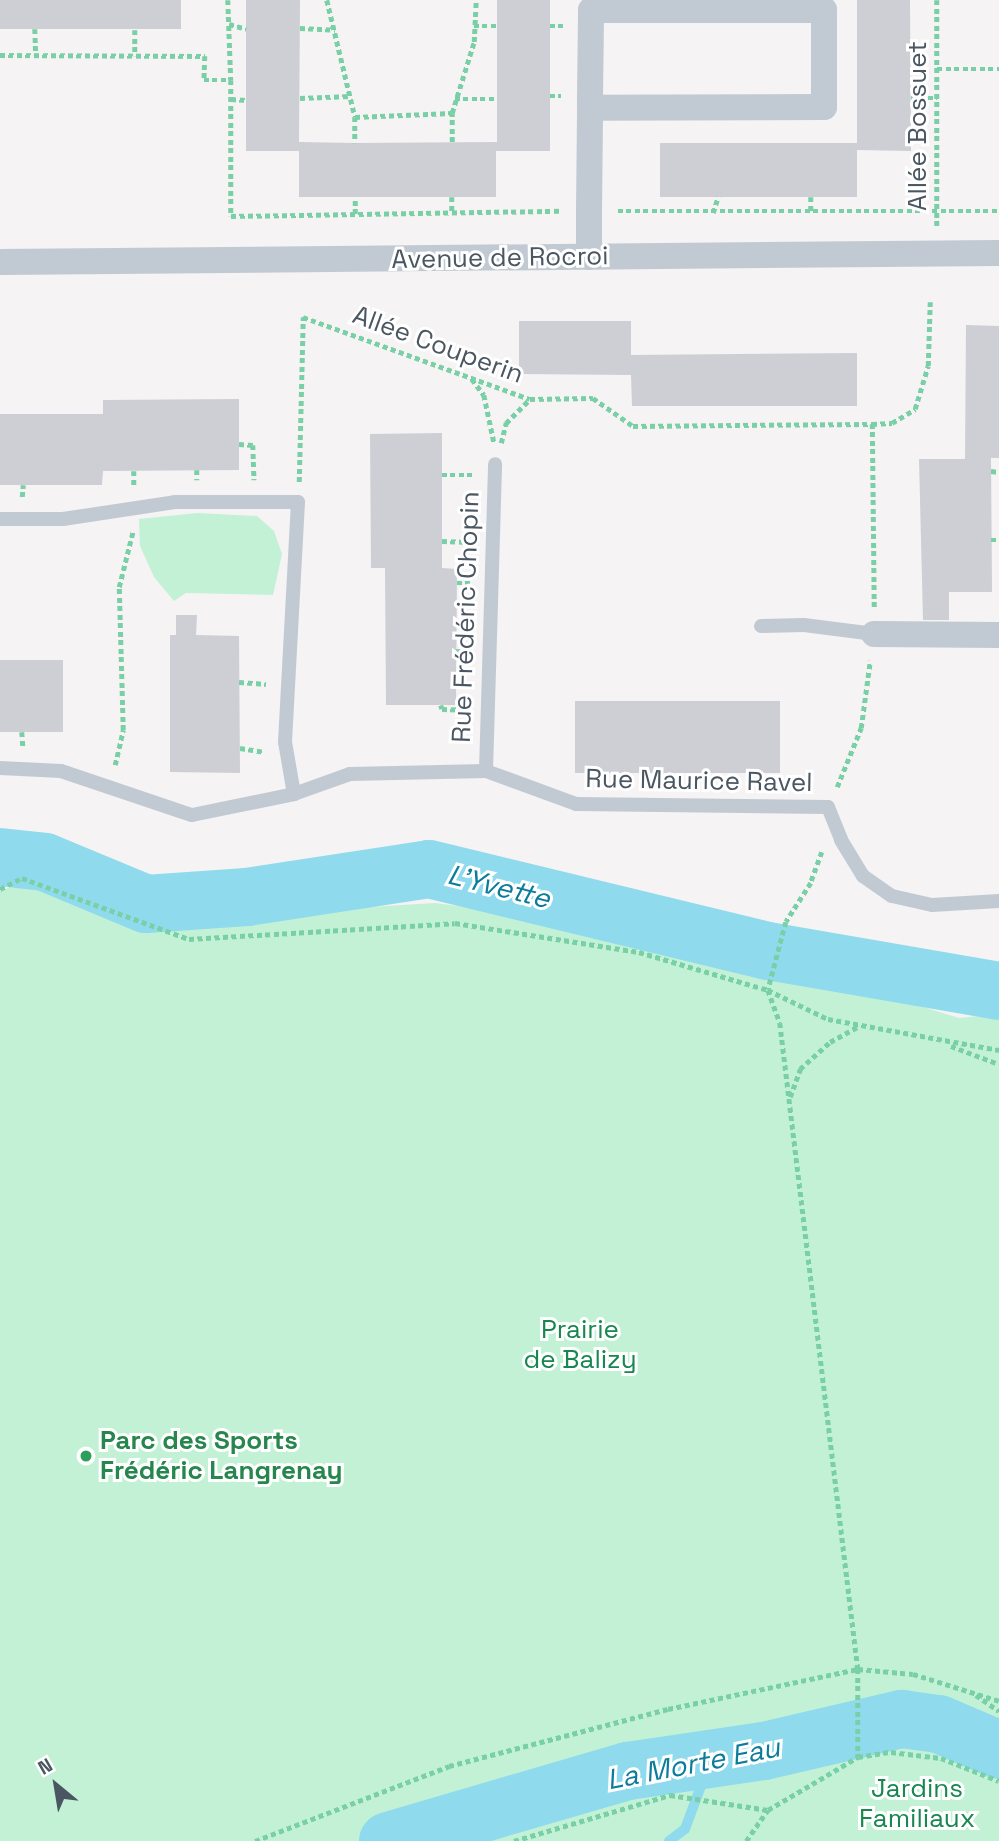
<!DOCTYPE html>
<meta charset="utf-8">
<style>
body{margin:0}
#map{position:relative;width:999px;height:1841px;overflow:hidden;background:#f5f3f3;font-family:"Space Grotesk",sans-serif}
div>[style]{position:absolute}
.green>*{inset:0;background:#c3f1d5}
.stream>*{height:10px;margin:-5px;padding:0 5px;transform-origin:5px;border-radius:5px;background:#90daee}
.river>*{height:58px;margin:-29px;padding:0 29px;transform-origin:29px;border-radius:29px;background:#90daee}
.building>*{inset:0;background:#cdcfd5;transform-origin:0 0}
.path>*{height:4.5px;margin-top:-2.25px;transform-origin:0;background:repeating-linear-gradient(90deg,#7ad0a6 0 5px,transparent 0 8.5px)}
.service>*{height:14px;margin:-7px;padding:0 7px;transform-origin:7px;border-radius:7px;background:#c1cad2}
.minor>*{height:26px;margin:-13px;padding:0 13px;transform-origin:13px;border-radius:13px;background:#c1cad2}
.dots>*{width:19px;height:19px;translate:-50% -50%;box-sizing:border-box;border:4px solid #fff;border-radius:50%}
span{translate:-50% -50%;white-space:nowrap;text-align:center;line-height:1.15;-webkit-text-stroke:6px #fff;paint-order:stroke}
.street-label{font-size:26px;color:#4a5661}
.park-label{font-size:26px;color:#17864f}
.leisure-label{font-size:26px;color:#27864d;font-weight:700}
.left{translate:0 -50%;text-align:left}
.water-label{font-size:28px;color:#0c7c9b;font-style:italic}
.north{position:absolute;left:21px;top:1750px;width:70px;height:70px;-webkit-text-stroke:5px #fff;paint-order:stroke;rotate:330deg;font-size:19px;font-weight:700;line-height:28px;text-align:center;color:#4a5661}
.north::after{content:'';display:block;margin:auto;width:24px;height:32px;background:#4a5661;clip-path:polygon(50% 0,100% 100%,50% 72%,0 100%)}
</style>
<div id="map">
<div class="green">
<div style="clip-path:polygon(197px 513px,257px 516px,274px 531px,282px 554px,273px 595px,186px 593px,174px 601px,154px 577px,140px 546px,139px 519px)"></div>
<div style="clip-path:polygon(52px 879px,137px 921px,435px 903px,642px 930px,809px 972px,959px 1018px,999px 1014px,999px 1841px,0 1841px,0 890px)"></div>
</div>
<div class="stream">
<div style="left:669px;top:1841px;width:20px;rotate:-37deg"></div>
<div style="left:685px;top:1829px;width:75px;rotate:-69.6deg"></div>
</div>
<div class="river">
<div style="left:0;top:857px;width:45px;rotate:6.3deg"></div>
<div style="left:45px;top:862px;width:109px;rotate:22.6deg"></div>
<div style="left:146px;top:904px;width:101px;rotate:-4deg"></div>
<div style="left:247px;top:897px;width:184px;rotate:-8.7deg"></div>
<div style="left:429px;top:869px;width:349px;rotate:13.6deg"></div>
<div style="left:768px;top:951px;width:234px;rotate:9.8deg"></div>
<div style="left:388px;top:1841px;width:250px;rotate:-16.3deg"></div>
<div style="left:628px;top:1771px;width:137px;rotate:-8.4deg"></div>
<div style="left:764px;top:1751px;width:142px;rotate:-13.1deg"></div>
<div style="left:902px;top:1719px;width:37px;rotate:8deg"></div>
<div style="left:939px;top:1724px;width:65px;rotate:23.4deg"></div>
</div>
<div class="building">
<div style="left:0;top:0;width:181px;height:29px"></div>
<div style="clip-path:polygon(246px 0,300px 0,299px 142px,355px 143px,497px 142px,497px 0,550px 0,550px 151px,496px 151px,496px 197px,299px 197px,299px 151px,246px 151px)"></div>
<div style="clip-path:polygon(857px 0,910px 0,911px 151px,857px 150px,857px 197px,660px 197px,660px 143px,857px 143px)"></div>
<div style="clip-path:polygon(519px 321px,631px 321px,631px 355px,857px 353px,857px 406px,632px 406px,631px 375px,519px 374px)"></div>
<div style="clip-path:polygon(966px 325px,999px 326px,999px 458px,991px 458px,992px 592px,949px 592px,949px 620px,923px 620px,919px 459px,965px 459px)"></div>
<div style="clip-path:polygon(239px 399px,239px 470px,103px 471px,102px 485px,0 485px,0 414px,103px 414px,103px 400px)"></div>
<div style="clip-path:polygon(442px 433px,442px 568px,457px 569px,456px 705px,386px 705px,385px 568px,371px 568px,370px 434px)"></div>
<div style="clip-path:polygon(176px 615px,197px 615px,196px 635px,239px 636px,240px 773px,170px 772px,170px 635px,176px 635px)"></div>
<div style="left:63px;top:660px;width:72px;height:63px;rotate:90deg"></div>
<div style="left:780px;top:701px;width:72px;height:205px;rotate:90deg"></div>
</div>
<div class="path">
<div style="left:228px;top:0;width:80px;rotate:87.9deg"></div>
<div style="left:327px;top:0;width:120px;rotate:76.5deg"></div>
<div style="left:355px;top:117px;width:97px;rotate:-2.4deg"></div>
<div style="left:452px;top:113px;width:74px;rotate:-72.8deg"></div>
<div style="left:474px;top:42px;width:42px;rotate:-87.3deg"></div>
<div style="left:937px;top:0;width:227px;rotate:90deg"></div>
<div style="left:229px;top:24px;width:18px;rotate:16deg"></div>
<div style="left:474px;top:26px;width:23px"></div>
<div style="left:550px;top:26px;width:13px"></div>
<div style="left:300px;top:28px;width:35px;rotate:3deg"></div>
<div style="left:35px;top:29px;width:26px;rotate:88deg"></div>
<div style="left:135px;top:30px;width:26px;rotate:90deg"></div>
<div style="left:0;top:55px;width:205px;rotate:0.3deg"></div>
<div style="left:205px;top:56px;width:24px;rotate:92deg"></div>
<div style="left:204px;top:80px;width:27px"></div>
<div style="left:231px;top:80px;width:136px;rotate:90deg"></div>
<div style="left:231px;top:216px;width:329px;rotate:-0.9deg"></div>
<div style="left:937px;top:69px;width:62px"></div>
<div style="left:550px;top:96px;width:11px"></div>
<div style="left:300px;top:98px;width:51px;rotate:-2.2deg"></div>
<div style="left:911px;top:98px;width:26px"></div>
<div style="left:231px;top:99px;width:15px;rotate:4deg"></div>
<div style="left:455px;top:99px;width:42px"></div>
<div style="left:355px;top:117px;width:26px;rotate:90deg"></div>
<div style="left:452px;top:142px;width:29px;rotate:-90deg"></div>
<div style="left:452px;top:197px;width:16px;rotate:90deg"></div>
<div style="left:811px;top:197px;width:16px;rotate:90deg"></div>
<div style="left:618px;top:211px;width:381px"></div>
<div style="left:713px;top:213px;width:17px;rotate:-73deg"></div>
<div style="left:355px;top:214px;width:17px;rotate:-90deg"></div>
<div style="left:472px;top:379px;width:20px;rotate:53deg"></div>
<div style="left:484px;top:395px;width:48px;rotate:78deg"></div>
<div style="left:501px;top:443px;width:21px;rotate:-76deg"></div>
<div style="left:506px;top:423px;width:34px;rotate:-45deg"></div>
<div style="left:239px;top:444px;width:14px;rotate:4deg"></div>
<div style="left:253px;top:445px;width:35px;rotate:88deg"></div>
<div style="left:197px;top:470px;width:10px;rotate:90deg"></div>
<div style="left:134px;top:471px;width:15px;rotate:90deg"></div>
<div style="left:991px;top:471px;width:8px;rotate:7deg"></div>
<div style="left:442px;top:475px;width:31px"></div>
<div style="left:299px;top:482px;width:165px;rotate:-88.6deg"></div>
<div style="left:303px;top:317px;width:241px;rotate:19.9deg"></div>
<div style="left:530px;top:399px;width:63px;rotate:-0.9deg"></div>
<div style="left:593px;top:398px;width:49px;rotate:35deg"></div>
<div style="left:633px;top:426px;width:239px;rotate:-0.5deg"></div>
<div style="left:22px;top:497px;width:12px;rotate:-85deg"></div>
<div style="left:991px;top:540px;width:8px"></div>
<div style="left:442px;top:541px;width:29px;rotate:2deg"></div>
<div style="left:457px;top:583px;width:13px"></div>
<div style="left:874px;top:607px;width:183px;rotate:-90.6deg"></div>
<div style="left:872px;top:424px;width:20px;rotate:-3deg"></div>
<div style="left:892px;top:423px;width:27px;rotate:-31deg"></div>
<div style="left:915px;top:409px;width:45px;rotate:-73.2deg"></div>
<div style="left:928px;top:366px;width:64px;rotate:-88.2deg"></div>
<div style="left:456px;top:651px;width:12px;rotate:5deg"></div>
<div style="left:239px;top:682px;width:27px;rotate:4deg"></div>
<div style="left:441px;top:705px;width:4px;rotate:76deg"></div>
<div style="left:442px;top:709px;width:24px;rotate:2deg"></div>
<div style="left:22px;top:732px;width:15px;rotate:86deg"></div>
<div style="left:240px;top:748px;width:25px;rotate:9deg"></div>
<div style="left:115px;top:765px;width:36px;rotate:-77deg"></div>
<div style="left:123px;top:730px;width:143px;rotate:-91.6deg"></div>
<div style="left:119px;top:587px;width:58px;rotate:-76deg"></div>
<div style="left:837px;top:787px;width:64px;rotate:-67.9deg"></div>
<div style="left:861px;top:728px;width:68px;rotate:-82.3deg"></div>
<div style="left:822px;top:852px;width:33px;rotate:110deg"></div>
<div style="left:811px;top:883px;width:46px;rotate:122.7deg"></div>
<div style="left:786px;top:922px;width:70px;rotate:104.8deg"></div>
<div style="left:768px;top:990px;width:35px;rotate:70deg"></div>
<div style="left:780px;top:1023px;width:651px;rotate:83.12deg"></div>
<div style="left:858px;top:1669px;width:88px;rotate:90deg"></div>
<div style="left:0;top:889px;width:25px;rotate:-27deg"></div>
<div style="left:22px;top:878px;width:178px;rotate:20.1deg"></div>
<div style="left:189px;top:939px;width:266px;rotate:-3.4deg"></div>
<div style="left:455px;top:923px;width:186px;rotate:9deg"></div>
<div style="left:639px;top:952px;width:134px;rotate:16.4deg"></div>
<div style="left:768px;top:990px;width:67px;rotate:25.8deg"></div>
<div style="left:828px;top:1019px;width:174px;rotate:10.3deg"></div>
<div style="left:951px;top:1046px;width:51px;rotate:20.6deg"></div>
<div style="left:790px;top:1097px;width:30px;rotate:-70deg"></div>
<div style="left:800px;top:1069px;width:40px;rotate:-42deg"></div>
<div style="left:830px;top:1042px;width:33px;rotate:-29deg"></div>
<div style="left:976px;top:1695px;width:28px;rotate:35deg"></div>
<div style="left:255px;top:1841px;width:208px;rotate:-21.1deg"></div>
<div style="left:449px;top:1766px;width:226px;rotate:-14.6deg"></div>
<div style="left:668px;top:1709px;width:194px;rotate:-11.9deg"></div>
<div style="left:858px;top:1669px;width:55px;rotate:5.2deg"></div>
<div style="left:913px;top:1674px;width:90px;rotate:17.4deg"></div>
<div style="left:514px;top:1841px;width:163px;rotate:-16.4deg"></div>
<div style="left:670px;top:1795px;width:99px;rotate:8.7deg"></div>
<div style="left:746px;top:1841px;width:38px;rotate:-55deg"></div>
<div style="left:768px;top:1810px;width:104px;rotate:-30.5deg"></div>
<div style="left:858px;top:1757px;width:33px;rotate:-9deg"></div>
<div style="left:891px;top:1752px;width:50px;rotate:6.8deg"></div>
<div style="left:941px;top:1758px;width:62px;rotate:21.6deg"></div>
</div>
<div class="service">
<div style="left:0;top:519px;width:63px"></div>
<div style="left:63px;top:519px;width:113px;rotate:-8.6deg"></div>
<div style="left:175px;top:502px;width:123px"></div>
<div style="left:298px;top:502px;width:240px;rotate:93.1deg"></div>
<div style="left:285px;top:742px;width:53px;rotate:80.2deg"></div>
<div style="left:761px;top:626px;width:43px;rotate:-1.3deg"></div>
<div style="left:804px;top:625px;width:71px;rotate:7.3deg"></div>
<div style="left:0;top:768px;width:61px;rotate:2.8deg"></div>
<div style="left:61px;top:771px;width:138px;rotate:18.6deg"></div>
<div style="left:192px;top:815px;width:104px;rotate:-11.6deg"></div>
<div style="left:294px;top:794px;width:59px;rotate:-19.7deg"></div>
<div style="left:350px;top:774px;width:136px;rotate:-1.3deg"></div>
<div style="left:486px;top:771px;width:96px;rotate:20.1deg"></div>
<div style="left:576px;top:804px;width:252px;rotate:0.7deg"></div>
<div style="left:828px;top:807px;width:35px;rotate:68deg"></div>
<div style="left:841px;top:840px;width:42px;rotate:58.6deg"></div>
<div style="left:863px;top:876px;width:35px;rotate:35deg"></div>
<div style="left:892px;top:896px;width:41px;rotate:12.7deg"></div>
<div style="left:932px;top:905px;width:67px;rotate:-3.4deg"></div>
<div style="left:486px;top:771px;width:307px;rotate:-88.3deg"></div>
</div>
<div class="minor">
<div style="left:589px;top:257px;width:46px;rotate:-90deg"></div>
<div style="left:589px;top:211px;width:103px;rotate:-89.4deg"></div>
<div style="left:590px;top:108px;width:10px;rotate:-90deg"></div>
<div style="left:590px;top:98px;width:88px;rotate:-89.3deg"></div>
<div style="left:591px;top:10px;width:233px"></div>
<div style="left:824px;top:10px;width:97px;rotate:90deg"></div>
<div style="left:824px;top:107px;width:234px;rotate:179.8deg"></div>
<div style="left:0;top:262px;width:999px;rotate:-0.52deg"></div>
<div style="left:874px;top:634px;width:125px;rotate:0.5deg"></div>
</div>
<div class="dots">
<div style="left:86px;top:1456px;background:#2e9e5b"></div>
</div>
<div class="street-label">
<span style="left:918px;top:126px;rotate:-90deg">Allée Bossuet</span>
<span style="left:500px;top:258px;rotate:-1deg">Avenue de Rocroi</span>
<span style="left:438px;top:345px;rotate:20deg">Allée Couperin</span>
<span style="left:466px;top:617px;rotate:-88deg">Rue Frédéric Chopin</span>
<span style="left:699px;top:781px;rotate:1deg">Rue Maurice Ravel</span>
</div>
<div class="park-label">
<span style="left:580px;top:1345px">Prairie<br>de Balizy</span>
<span style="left:917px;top:1804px">Jardins<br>Familiaux</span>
</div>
<div class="leisure-label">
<span class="left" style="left:100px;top:1456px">Parc des Sports<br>Frédéric Langrenay</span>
</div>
<div class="water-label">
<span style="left:499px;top:886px;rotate:14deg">L'Yvette</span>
<span style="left:693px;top:1763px;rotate:-11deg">La Morte Eau</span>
</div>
<div class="north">N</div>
</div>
